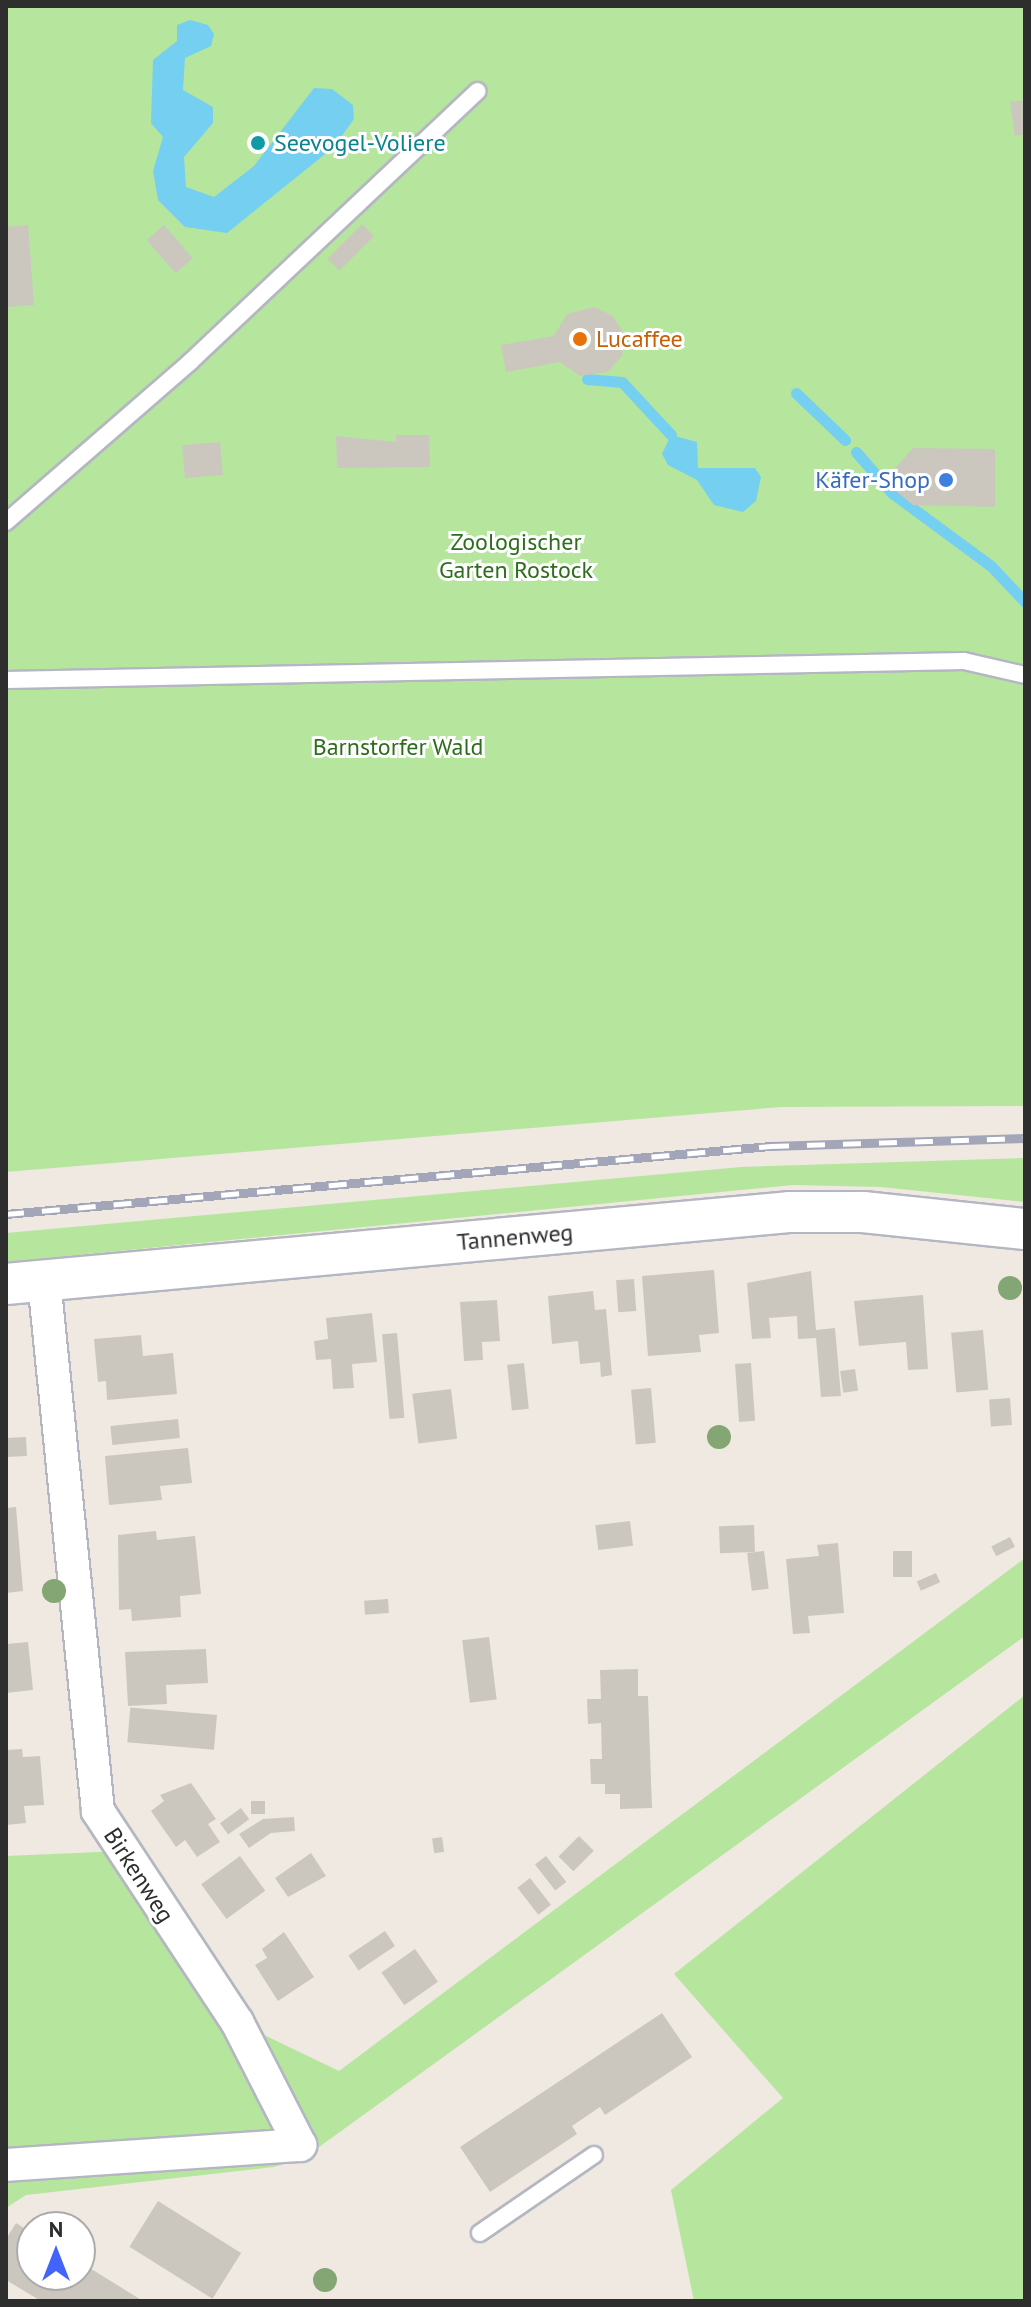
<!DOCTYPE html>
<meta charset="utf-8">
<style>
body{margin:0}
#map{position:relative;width:1031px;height:2307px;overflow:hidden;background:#efe9e1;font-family:"PT Sans",sans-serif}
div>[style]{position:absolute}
.green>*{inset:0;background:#b6e59e}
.water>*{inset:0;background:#75cff0}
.stream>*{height:11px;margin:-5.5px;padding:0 5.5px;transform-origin:5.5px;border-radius:5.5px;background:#75cff0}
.building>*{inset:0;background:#cbc7bf;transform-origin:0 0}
.roads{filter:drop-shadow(2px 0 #b4b7c1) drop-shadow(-2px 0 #b4b7c1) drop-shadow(0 2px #b4b7c1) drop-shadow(0 -2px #b4b7c1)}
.service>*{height:16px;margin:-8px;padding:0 8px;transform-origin:8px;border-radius:8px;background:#fff}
.minor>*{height:32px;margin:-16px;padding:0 16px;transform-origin:16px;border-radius:16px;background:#fff}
.tertiary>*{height:40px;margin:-20px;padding:0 20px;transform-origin:20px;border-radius:20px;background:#fff}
.rail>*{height:9px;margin-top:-4.5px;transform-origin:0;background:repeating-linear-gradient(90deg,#fff 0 18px,#a3a6b8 0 36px);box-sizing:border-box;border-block:2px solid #a3a6b8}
.trees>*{width:24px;height:24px;margin:-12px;border-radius:50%;background:#84a574}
.dots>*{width:22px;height:22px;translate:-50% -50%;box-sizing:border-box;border:4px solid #fff;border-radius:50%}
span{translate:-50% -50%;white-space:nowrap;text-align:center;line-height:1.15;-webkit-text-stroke:6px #fff;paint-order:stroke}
.culture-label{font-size:24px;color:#0d838f}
.left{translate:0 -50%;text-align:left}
.food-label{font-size:24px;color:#c56008}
.shop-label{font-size:24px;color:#366cbe}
.right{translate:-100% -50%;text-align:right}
.park-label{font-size:24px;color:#2c6e1b}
.street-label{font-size:24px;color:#2e2e2e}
.frame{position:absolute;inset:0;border:8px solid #2e2e2e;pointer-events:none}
.north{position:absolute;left:16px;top:2211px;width:80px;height:80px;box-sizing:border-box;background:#fff;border:2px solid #ababab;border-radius:50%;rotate:0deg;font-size:22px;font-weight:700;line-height:32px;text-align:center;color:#2e2e2e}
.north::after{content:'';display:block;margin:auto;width:28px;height:36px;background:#4264fb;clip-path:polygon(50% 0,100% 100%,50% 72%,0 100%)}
</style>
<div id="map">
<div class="green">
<div style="clip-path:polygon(6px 6px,1025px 6px,1025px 1106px,781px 1107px,6px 1172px)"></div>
<div style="clip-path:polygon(1025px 1158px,1025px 1202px,881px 1187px,793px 1185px,6px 1262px,6px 1233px,741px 1167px)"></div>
<div style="clip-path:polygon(1025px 1558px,1025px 1636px,308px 2155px,274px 2167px,26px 2195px,6px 2208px,6px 1856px,122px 1851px,237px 2022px,339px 2071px)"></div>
<div style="clip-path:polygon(1025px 1695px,1025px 2301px,694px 2301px,671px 2190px,783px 2098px,674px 1974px)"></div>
</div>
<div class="water">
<div style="clip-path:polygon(190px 20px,208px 25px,214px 34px,211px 46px,185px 58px,183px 90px,213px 107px,213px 123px,184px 157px,186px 187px,214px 197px,254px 166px,314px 88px,332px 89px,353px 105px,354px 119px,334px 147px,227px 233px,185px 227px,158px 200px,153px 171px,163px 137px,151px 123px,153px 60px,177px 41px,177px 25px)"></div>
<div style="clip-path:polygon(671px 435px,697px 442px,698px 468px,755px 468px,761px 477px,756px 501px,743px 512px,714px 505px,697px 480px,668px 465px,662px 454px)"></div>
</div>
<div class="stream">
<div style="left:587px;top:379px;width:35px;rotate:5deg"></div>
<div style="left:622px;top:382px;width:72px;rotate:47.2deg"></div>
<div style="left:796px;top:393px;width:68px;rotate:43.8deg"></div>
<div style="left:856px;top:452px;width:55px;rotate:48.7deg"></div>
<div style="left:892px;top:493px;width:123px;rotate:36.4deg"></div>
<div style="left:991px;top:566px;width:50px;rotate:46.6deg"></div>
</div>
<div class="building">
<div style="clip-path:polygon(1025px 100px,1025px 134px,1015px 136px,1010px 102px)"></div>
<div style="left:362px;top:224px;width:17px;height:49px;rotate:45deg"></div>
<div style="clip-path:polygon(28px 225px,34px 305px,6px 307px,6px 227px)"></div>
<div style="left:164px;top:225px;width:44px;height:23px;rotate:49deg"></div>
<div style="clip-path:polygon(594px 307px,613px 316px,624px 334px,622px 356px,608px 372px,580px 376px,560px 362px,506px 372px,501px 345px,554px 336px,567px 314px)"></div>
<div style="clip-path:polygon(396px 435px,429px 435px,430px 467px,337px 468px,336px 436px,396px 442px)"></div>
<div style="left:220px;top:442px;width:33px;height:38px;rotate:85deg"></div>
<div style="clip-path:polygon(913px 448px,995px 449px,995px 507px,913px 505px,897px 492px,896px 467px)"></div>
<div style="clip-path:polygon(714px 1270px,719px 1333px,699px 1335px,701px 1352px,648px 1356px,642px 1276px)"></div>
<div style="clip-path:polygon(811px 1271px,816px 1330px,835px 1328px,841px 1396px,821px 1397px,816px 1338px,798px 1339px,797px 1316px,769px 1318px,771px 1338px,752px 1339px,747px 1283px)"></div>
<div style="left:634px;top:1279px;width:32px;height:18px;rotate:86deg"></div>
<div style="clip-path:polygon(593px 1291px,595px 1310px,606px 1309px,612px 1375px,601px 1377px,600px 1362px,580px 1364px,578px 1341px,552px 1344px,548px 1296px)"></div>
<div style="clip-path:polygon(923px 1295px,928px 1369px,908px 1370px,906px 1342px,859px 1346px,854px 1301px)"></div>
<div style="clip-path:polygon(497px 1300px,500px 1341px,482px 1342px,483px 1360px,464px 1361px,460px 1302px)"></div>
<div style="clip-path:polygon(372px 1313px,377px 1362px,352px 1364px,354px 1388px,333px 1389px,331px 1359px,316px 1360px,314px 1341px,328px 1339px,326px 1318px)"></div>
<div style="left:983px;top:1330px;width:60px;height:32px;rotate:85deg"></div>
<div style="left:397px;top:1333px;width:85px;height:15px;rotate:85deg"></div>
<div style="clip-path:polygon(141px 1335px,143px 1356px,173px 1353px,177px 1394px,107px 1400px,106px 1381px,98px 1382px,94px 1339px)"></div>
<div style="left:524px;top:1363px;width:46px;height:17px;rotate:84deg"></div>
<div style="left:751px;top:1363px;width:58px;height:16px;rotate:86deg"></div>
<div style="left:855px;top:1369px;width:22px;height:15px;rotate:82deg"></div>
<div style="left:651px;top:1388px;width:55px;height:20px;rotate:85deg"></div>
<div style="left:451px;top:1389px;width:50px;height:39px;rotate:83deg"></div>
<div style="left:1010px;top:1398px;width:27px;height:21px;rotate:86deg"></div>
<div style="left:178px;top:1419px;width:19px;height:68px;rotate:84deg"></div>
<div style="left:26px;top:1437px;width:19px;height:20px;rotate:87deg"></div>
<div style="clip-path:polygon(188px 1448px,192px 1483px,160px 1486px,162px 1500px,109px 1505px,105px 1456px)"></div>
<div style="clip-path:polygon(16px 1507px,23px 1591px,6px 1593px,6px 1508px)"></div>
<div style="left:630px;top:1521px;width:25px;height:35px;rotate:83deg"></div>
<div style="left:754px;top:1525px;width:27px;height:35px;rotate:88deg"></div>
<div style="clip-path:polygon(156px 1531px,157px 1540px,195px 1536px,201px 1594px,180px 1596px,181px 1617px,132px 1621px,131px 1609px,119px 1610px,118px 1535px)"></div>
<div style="left:1010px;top:1537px;width:11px;height:21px;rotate:63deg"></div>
<div style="clip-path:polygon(838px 1543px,844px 1613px,808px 1616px,810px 1633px,793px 1634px,786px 1559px,819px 1556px,817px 1545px)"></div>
<div style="left:764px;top:1551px;width:38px;height:17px;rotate:83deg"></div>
<div style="left:893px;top:1551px;width:19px;height:26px"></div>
<div style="left:936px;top:1573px;width:10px;height:21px;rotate:66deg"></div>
<div style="left:388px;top:1599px;width:14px;height:24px;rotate:86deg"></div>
<div style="left:489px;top:1637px;width:63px;height:27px;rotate:83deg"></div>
<div style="clip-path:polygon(28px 1642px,33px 1690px,6px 1693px,6px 1644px)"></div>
<div style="clip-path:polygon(206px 1649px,208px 1683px,166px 1685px,167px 1704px,128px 1706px,125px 1652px)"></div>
<div style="clip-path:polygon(638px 1669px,638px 1696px,648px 1696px,652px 1808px,620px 1809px,620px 1794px,605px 1794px,605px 1784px,591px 1784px,590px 1759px,602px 1759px,601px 1723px,588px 1724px,587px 1699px,601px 1699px,600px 1670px)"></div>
<div style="left:217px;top:1715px;width:35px;height:87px;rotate:95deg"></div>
<div style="clip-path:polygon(22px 1749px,23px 1757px,40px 1756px,44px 1805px,24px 1806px,26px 1823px,6px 1825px,6px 1750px)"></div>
<div style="clip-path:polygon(191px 1783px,216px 1819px,208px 1824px,220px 1842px,197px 1857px,185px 1840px,176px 1847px,151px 1811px,164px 1801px,160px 1795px)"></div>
<div style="left:251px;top:1801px;width:14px;height:13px"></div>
<div style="left:241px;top:1808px;width:14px;height:26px;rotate:54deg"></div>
<div style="clip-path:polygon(294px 1817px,295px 1831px,271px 1833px,249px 1848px,239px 1834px,263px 1819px)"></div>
<div style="left:579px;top:1836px;width:21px;height:29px;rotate:45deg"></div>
<div style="left:442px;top:1837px;width:15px;height:10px;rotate:82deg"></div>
<div style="clip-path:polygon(311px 1853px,326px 1876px,288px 1897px,275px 1878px)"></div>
<div style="left:240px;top:1856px;width:43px;height:48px;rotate:54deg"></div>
<div style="left:546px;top:1856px;width:33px;height:14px;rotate:52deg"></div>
<div style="left:530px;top:1878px;width:34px;height:16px;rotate:52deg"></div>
<div style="left:385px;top:1931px;width:18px;height:44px;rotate:56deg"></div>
<div style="clip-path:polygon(284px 1932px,314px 1977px,278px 2001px,255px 1965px,267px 1958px,262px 1949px)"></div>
<div style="left:415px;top:1949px;width:40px;height:41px;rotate:55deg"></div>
<div style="clip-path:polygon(662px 2013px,692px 2057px,605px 2115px,600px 2107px,572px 2126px,577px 2134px,490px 2192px,460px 2147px)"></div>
<div style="left:158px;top:2201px;width:98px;height:54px;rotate:32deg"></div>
<div style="clip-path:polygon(16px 2223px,32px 2233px,32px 2275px,80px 2275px,80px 2262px,143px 2301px,41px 2301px,6px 2280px,6px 2239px)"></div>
</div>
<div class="roads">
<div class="service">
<div style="left:6px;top:522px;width:244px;rotate:-41deg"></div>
<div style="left:190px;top:362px;width:395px;rotate:-43.3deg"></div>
<div style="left:6px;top:680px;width:958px;rotate:-1.14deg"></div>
<div style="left:964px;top:661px;width:63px;rotate:12.9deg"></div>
<div style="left:480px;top:2233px;width:138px;rotate:-34.4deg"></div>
</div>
<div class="minor">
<div style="left:6px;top:2165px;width:295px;rotate:-3.9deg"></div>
<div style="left:300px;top:2145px;width:138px;rotate:-117.1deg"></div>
<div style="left:237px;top:2022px;width:253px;rotate:-123.4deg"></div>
<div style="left:98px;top:1811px;width:534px;rotate:-95.81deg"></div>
</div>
<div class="tertiary">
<div style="left:6px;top:1284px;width:786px;rotate:-5.25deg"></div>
<div style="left:789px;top:1212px;width:74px"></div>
<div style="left:863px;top:1212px;width:163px;rotate:6deg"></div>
</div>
</div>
<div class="rail">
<div style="left:6px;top:1214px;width:768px;rotate:-5.08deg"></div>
<div style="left:771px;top:1146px;width:254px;rotate:-1.8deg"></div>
</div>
<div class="trees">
<div style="left:1010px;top:1288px"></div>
<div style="left:719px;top:1437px"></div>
<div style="left:54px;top:1591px"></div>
<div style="left:325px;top:2280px"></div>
</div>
<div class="dots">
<div style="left:258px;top:143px;background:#0f9aa8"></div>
<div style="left:580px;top:339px;background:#e8710a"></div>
<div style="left:946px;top:480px;background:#3f7fe0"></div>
</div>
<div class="culture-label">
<span class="left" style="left:274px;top:143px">Seevogel-Voliere</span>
</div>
<div class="food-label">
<span class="left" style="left:596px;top:339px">Lucaffee</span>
</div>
<div class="shop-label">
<span class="right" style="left:930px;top:480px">Käfer-Shop</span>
</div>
<div class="park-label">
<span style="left:516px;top:556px">Zoologischer<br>Garten Rostock</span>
<span style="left:398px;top:747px">Barnstorfer Wald</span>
</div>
<div class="street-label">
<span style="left:515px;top:1237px;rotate:-5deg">Tannenweg</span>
<span style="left:139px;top:1875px;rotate:57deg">Birkenweg</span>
</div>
<div class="frame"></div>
<div class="north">N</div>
</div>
